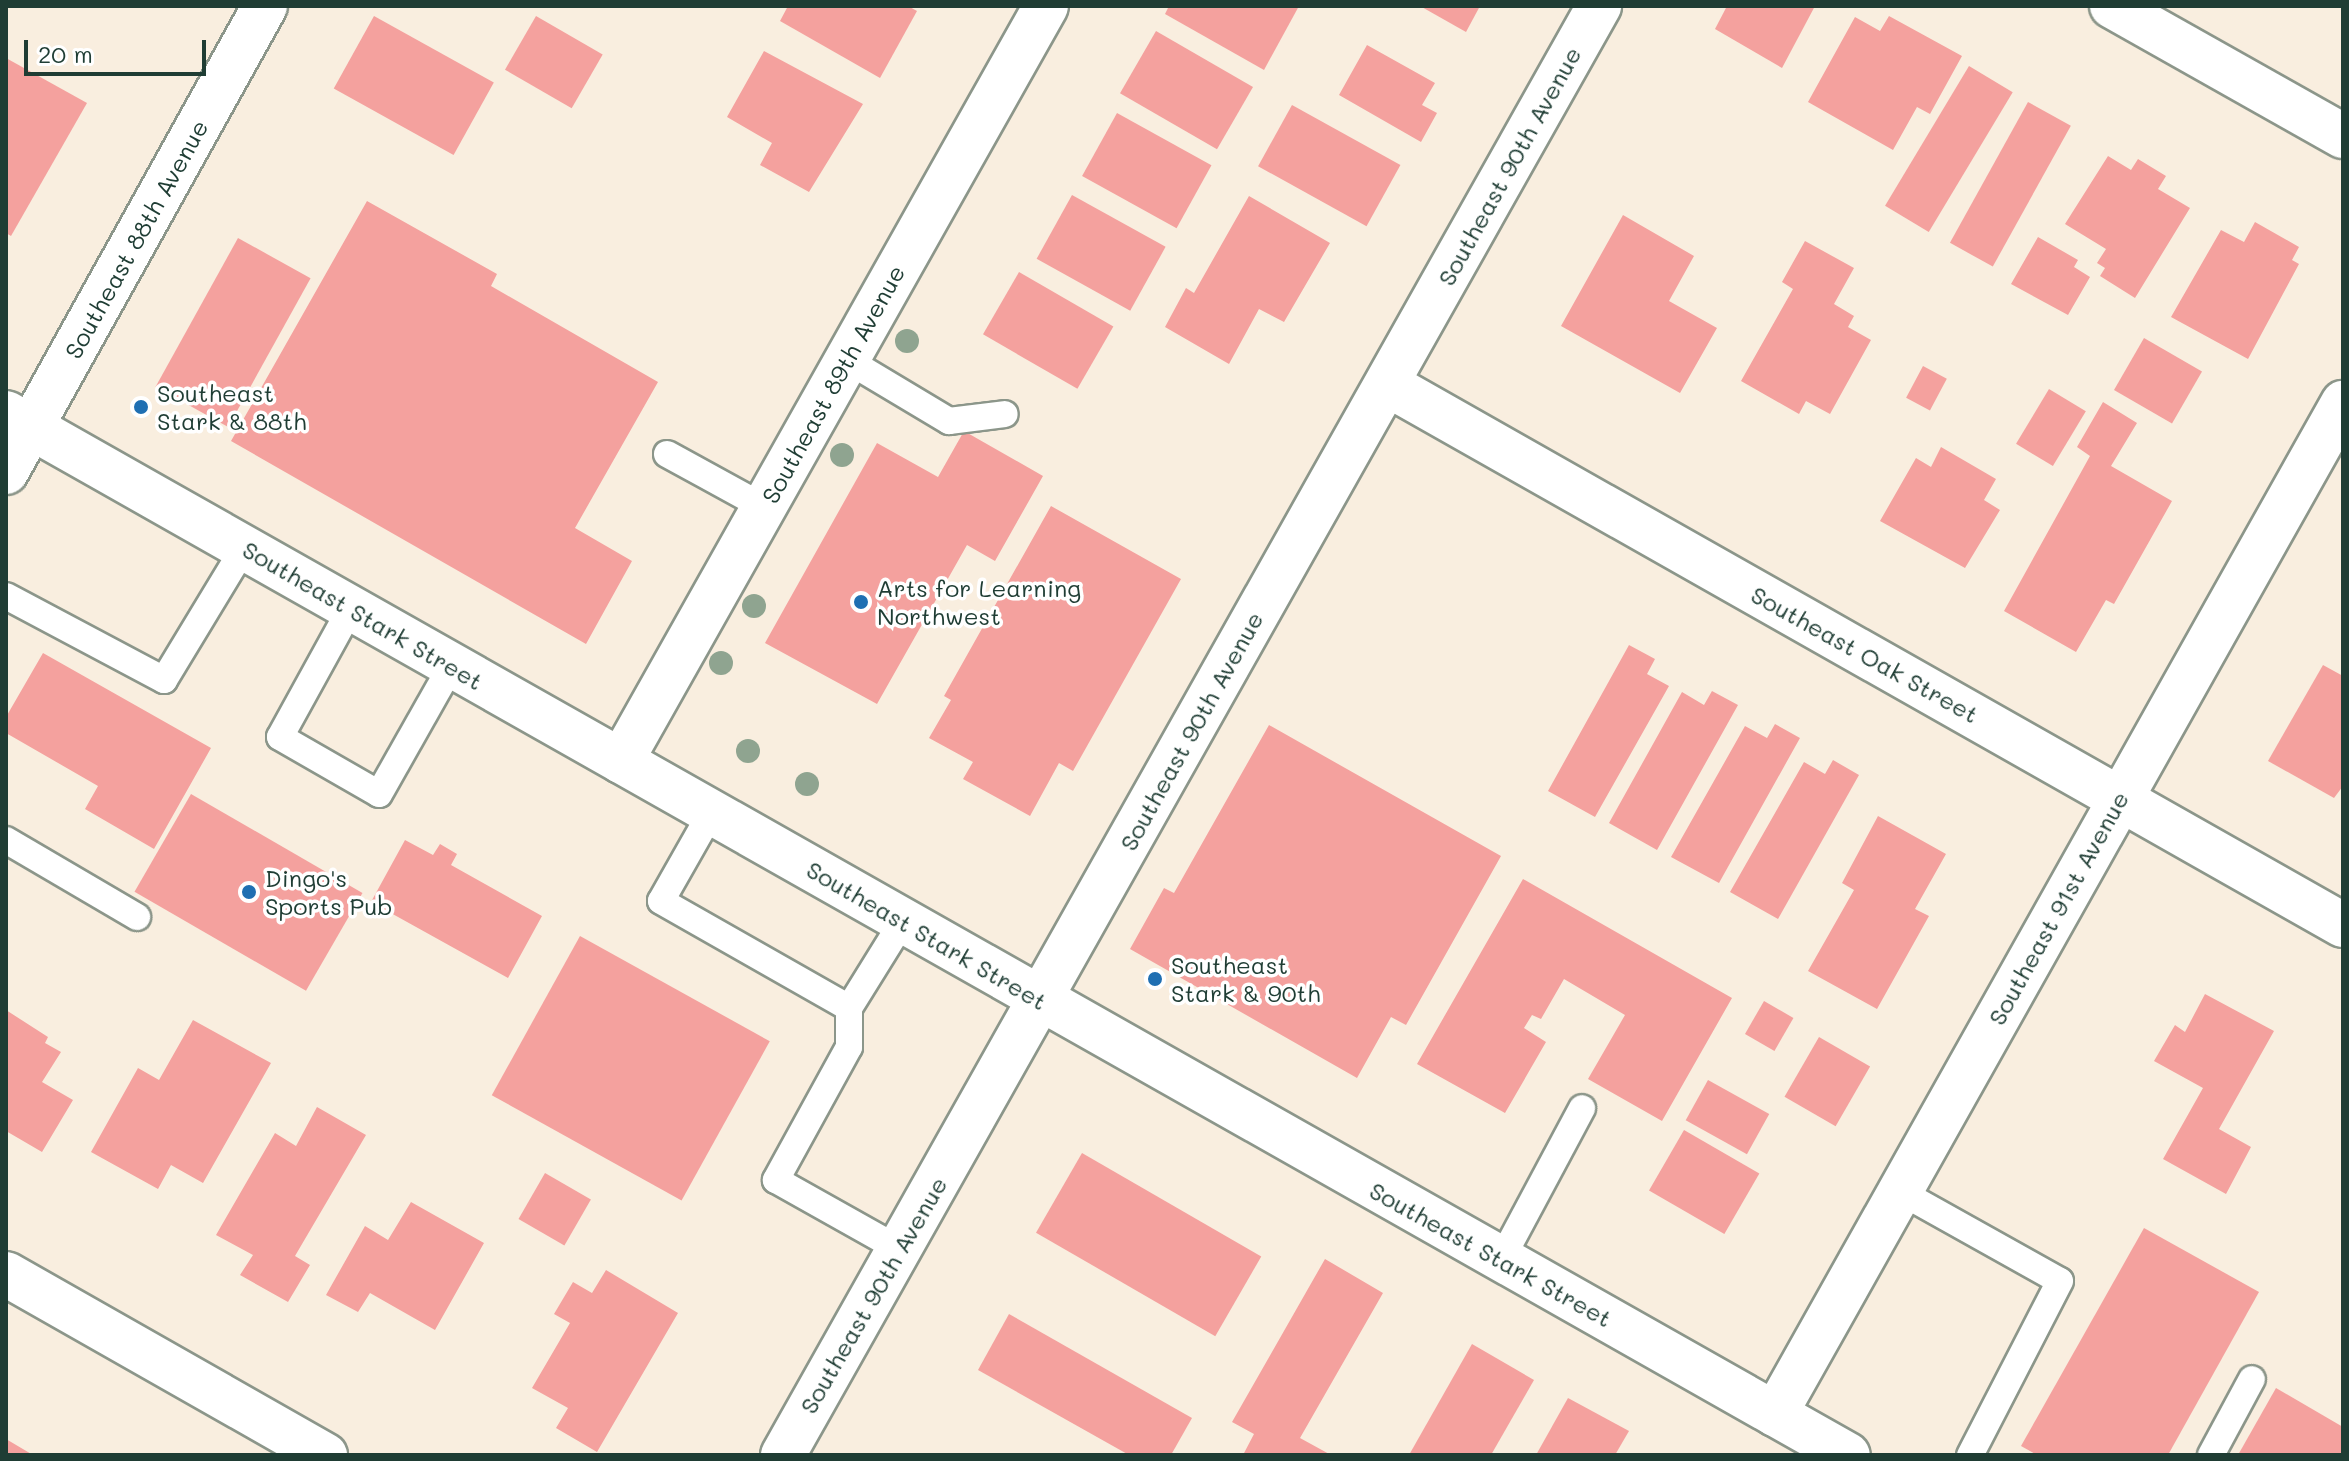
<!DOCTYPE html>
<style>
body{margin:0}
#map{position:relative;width:2349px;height:1461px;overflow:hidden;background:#f9eedf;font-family:Mali,sans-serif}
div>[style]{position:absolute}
.building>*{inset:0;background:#f4a19e;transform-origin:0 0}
.roads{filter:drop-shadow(2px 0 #8c968a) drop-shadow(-2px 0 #8c968a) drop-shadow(0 2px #8c968a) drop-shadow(0 -2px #8c968a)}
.service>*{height:26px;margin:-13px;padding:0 13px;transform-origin:13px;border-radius:13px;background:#fff}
.minor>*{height:44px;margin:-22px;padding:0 22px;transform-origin:22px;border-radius:22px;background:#fff}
.secondary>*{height:44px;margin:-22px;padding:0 22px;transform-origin:22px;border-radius:22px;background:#fff}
.trees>*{width:24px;height:24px;margin:-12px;border-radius:50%;background:#8fa490}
.dots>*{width:22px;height:22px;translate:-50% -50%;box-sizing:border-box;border:4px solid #fff;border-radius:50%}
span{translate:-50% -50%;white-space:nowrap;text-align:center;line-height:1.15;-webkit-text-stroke:7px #fff;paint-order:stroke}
.street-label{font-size:24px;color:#1f3d34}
.poi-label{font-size:24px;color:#1f3d34}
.left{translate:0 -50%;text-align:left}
.frame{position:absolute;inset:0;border:8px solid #1f3d34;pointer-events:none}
.scale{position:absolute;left:24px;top:40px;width:182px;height:36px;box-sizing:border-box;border:4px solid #1f3d34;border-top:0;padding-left:10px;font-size:24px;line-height:28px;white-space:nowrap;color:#1f3d34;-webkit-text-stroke:6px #fff;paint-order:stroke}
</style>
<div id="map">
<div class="building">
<div style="clip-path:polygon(788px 6px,908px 6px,917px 11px,880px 78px,780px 21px)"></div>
<div style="clip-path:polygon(1169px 6px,1299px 6px,1264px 70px,1165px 14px)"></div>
<div style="clip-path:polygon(1420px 6px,1480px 6px,1466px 32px)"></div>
<div style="clip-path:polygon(1727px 6px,1815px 6px,1782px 68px,1715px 29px)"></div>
<div style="left:374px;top:16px;width:137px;height:83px;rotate:29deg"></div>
<div style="left:536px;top:16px;width:77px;height:62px;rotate:30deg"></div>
<div style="clip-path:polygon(1889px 16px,1962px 56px,1930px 114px,1917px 107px,1893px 150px,1808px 102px,1855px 17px,1880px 31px)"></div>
<div style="left:1156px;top:31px;width:112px;height:72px;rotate:30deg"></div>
<div style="clip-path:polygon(1367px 45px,1435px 83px,1422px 105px,1437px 113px,1421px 142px,1339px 95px)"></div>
<div style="clip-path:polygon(764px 51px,863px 104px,809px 192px,760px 165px,772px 143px,727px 117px)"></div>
<div style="clip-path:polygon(6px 58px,87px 103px,11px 236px,6px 233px)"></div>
<div style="left:1969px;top:66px;width:51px;height:163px;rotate:31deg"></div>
<div style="left:2028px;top:102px;width:49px;height:161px;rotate:29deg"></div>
<div style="left:1292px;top:105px;width:124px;height:70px;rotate:29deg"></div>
<div style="left:1117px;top:113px;width:108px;height:72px;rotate:29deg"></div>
<div style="clip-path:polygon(2108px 156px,2131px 170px,2138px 159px,2166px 176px,2158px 189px,2190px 208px,2135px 298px,2100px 276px,2105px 268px,2097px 263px,2106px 249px,2065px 224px)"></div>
<div style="left:1072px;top:195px;width:107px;height:73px;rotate:29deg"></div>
<div style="clip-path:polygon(1249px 196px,1330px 243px,1284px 322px,1259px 309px,1229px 364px,1165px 327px,1186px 288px,1194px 293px)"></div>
<div style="clip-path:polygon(367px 201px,497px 274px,491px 286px,658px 382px,575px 528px,632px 561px,586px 644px,231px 441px)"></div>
<div style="clip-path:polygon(1623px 215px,1694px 256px,1669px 301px,1717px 328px,1680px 393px,1561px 326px)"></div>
<div style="clip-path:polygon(2255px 222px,2299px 247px,2292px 260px,2299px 264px,2248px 359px,2171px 317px,2221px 230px,2244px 242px)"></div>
<div style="clip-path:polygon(2038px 237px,2078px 260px,2074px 267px,2090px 277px,2068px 315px,2011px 284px)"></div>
<div style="left:238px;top:238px;width:83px;height:170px;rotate:29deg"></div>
<div style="clip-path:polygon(1805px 241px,1854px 268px,1834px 304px,1854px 316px,1848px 327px,1871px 340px,1830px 414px,1806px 401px,1799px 414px,1741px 381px,1793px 289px,1782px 282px)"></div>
<div style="left:1019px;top:272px;width:109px;height:72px;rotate:30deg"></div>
<div style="left:2144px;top:338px;width:67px;height:60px;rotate:30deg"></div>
<div style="left:1923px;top:366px;width:27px;height:36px;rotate:28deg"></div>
<div style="left:2049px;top:389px;width:43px;height:64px;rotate:31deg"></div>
<div style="clip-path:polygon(2103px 402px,2137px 423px,2111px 466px,2172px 501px,2114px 604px,2106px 600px,2076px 652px,2004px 611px,2090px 456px,2077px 447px)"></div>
<div style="clip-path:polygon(964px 431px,1043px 476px,995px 561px,967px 545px,877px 704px,765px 643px,877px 443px,938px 477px)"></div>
<div style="clip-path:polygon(1941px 447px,1996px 479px,1984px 500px,2000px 510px,1965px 568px,1880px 521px,1916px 458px,1931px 467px)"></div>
<div style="clip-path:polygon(1051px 506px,1181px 579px,1073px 771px,1059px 763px,1030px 816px,963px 779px,973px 762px,929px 738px,951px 700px,944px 696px)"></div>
<div style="clip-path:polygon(1629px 645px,1655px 659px,1647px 674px,1669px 686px,1595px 817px,1548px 791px)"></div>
<div style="clip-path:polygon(43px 653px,211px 748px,154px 849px,85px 809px,98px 786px,6px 733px,6px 717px)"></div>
<div style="clip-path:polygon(2323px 665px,2343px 676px,2343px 786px,2334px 798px,2268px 761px)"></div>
<div style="clip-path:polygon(1712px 691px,1738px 705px,1657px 850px,1609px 823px,1682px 692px,1704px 705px)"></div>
<div style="clip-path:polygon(1775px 724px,1800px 738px,1719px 883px,1671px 857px,1745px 726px,1767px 738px)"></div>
<div style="clip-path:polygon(1269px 725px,1501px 856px,1406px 1025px,1391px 1017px,1357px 1078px,1130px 949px,1164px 888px,1174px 893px)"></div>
<div style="clip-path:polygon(1833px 760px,1859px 775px,1778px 919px,1730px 892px,1804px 762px,1825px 774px)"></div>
<div style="left:191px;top:794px;width:198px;height:113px;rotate:30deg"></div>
<div style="clip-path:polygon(1878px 816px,1946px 854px,1915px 909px,1929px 916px,1877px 1009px,1808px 971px,1854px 890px,1842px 883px)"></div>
<div style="clip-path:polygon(405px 840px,433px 855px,440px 844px,457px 854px,451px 865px,542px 916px,508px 978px,371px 902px)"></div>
<div style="clip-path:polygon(1523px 879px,1732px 998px,1662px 1121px,1588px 1079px,1625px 1015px,1564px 979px,1541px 1019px,1532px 1015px,1524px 1028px,1546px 1042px,1505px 1113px,1417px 1064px)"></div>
<div style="left:580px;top:936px;width:217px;height:182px;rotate:29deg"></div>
<div style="clip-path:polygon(2205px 994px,2274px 1031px,2219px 1129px,2251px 1147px,2226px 1194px,2163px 1159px,2203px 1088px,2154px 1061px,2175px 1025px,2185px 1032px)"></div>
<div style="left:1764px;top:1001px;width:34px;height:38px;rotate:30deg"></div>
<div style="clip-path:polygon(6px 1010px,48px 1037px,45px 1043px,61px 1052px,42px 1082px,73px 1100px,42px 1152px,6px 1131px)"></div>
<div style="clip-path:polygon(193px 1020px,271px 1063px,203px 1183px,171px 1165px,158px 1189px,91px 1152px,138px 1068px,159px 1080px)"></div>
<div style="left:1819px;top:1037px;width:59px;height:69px;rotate:30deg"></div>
<div style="left:1708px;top:1080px;width:70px;height:46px;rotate:29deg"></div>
<div style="clip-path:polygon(317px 1107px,366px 1135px,295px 1256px,310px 1265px,288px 1302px,240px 1275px,253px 1255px,216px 1235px,275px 1133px,296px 1146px)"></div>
<div style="left:1684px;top:1130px;width:87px;height:70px;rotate:30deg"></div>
<div style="left:1082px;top:1153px;width:207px;height:92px;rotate:30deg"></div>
<div style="left:545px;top:1173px;width:53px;height:53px;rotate:30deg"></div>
<div style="clip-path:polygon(411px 1202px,484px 1243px,435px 1330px,370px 1293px,358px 1312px,326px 1295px,365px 1226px,388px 1240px)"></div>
<div style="clip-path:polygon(2144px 1228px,2259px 1292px,2168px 1455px,2037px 1455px,2021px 1446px)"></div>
<div style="clip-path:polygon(1325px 1259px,1383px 1293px,1300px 1438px,1331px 1455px,1243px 1455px,1254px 1434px,1232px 1422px)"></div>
<div style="clip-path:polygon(606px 1270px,678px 1313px,597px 1452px,556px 1428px,568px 1408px,532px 1388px,570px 1323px,554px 1314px,573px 1282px,592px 1293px)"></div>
<div style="clip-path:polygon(1009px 1314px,1192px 1418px,1171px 1455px,1129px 1455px,978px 1370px)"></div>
<div style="clip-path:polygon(1472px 1344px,1534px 1380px,1491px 1455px,1409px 1455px)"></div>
<div style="clip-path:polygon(2276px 1388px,2343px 1427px,2343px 1455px,2238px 1455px)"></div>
<div style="clip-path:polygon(1568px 1398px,1629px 1431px,1615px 1455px,1536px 1455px)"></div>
<div style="clip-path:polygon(6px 1439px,33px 1455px,6px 1455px)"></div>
</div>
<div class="roads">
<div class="service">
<div style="left:847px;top:360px;width:119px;rotate:30.9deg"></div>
<div style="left:949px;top:421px;width:56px;rotate:-7.1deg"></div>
<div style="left:667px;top:454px;width:111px;rotate:28.7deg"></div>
<div style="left:6px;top:596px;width:179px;rotate:28deg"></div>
<div style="left:164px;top:680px;width:154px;rotate:-58.8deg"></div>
<div style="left:351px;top:608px;width:147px;rotate:118.8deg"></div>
<div style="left:280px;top:737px;width:114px;rotate:29.9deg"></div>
<div style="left:379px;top:794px;width:148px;rotate:-60.5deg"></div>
<div style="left:711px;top:813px;width:101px;rotate:119.6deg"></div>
<div style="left:661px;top:901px;width:216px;rotate:29.6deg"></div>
<div style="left:849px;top:1008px;width:102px;rotate:-58.2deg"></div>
<div style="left:6px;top:840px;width:152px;rotate:30.4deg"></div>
<div style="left:849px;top:1008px;width:39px;rotate:90deg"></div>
<div style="left:849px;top:1047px;width:152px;rotate:118.8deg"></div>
<div style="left:776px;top:1180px;width:141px;rotate:29.3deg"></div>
<div style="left:1899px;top:1191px;width:184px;rotate:29.2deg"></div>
<div style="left:2060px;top:1281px;width:196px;rotate:117.3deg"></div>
<div style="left:1501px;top:1260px;width:172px;rotate:-61.9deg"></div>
<div style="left:2211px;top:1455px;width:86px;rotate:-61.7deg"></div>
</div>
<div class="minor">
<div style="left:2112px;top:6px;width:265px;rotate:29.4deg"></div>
<div style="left:1387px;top:384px;width:1098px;rotate:29.51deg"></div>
<div style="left:6px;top:472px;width:533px;rotate:-60.93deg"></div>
<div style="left:621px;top:761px;width:866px;rotate:-60.62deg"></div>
<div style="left:1775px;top:1414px;width:1160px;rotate:-60.67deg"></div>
<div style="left:783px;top:1455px;width:1663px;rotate:-60.61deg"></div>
</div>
<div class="secondary">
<div style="left:6px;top:413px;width:2116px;rotate:29.5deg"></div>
<div style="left:6px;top:1274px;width:367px;rotate:29.6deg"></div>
</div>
</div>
<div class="trees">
<div style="left:907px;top:341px"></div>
<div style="left:842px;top:455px"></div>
<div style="left:754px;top:606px"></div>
<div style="left:721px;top:663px"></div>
<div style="left:748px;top:751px"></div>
<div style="left:807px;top:784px"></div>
</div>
<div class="dots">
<div style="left:141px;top:407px;background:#1f6fb2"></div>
<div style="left:861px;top:602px;background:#1f6fb2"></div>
<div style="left:249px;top:892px;background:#1f6fb2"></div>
<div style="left:1155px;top:979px;background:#1f6fb2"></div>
</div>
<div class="street-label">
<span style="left:1509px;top:166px;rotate:-61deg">Southeast 90th Avenue</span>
<span style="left:136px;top:239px;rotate:-61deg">Southeast 88th Avenue</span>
<span style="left:833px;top:384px;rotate:-61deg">Southeast 89th Avenue</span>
<span style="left:363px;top:615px;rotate:30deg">Southeast Stark Street</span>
<span style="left:1865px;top:654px;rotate:29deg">Southeast Oak Street</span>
<span style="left:1191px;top:731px;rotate:-61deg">Southeast 90th Avenue</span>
<span style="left:2058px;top:908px;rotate:-61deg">Southeast 91st Avenue</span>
<span style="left:927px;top:935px;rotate:30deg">Southeast Stark Street</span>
<span style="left:1491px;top:1254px;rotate:29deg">Southeast Stark Street</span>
<span style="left:873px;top:1295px;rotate:-60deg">Southeast 90th Avenue</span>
</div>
<div class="poi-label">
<span class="left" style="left:157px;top:407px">Southeast<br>Stark &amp; 88th</span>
<span class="left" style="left:877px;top:602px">Arts for Learning<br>Northwest</span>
<span class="left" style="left:265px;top:892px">Dingo's<br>Sports Pub</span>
<span class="left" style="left:1171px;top:979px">Southeast<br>Stark &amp; 90th</span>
</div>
<div class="frame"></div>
<div class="scale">20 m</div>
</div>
